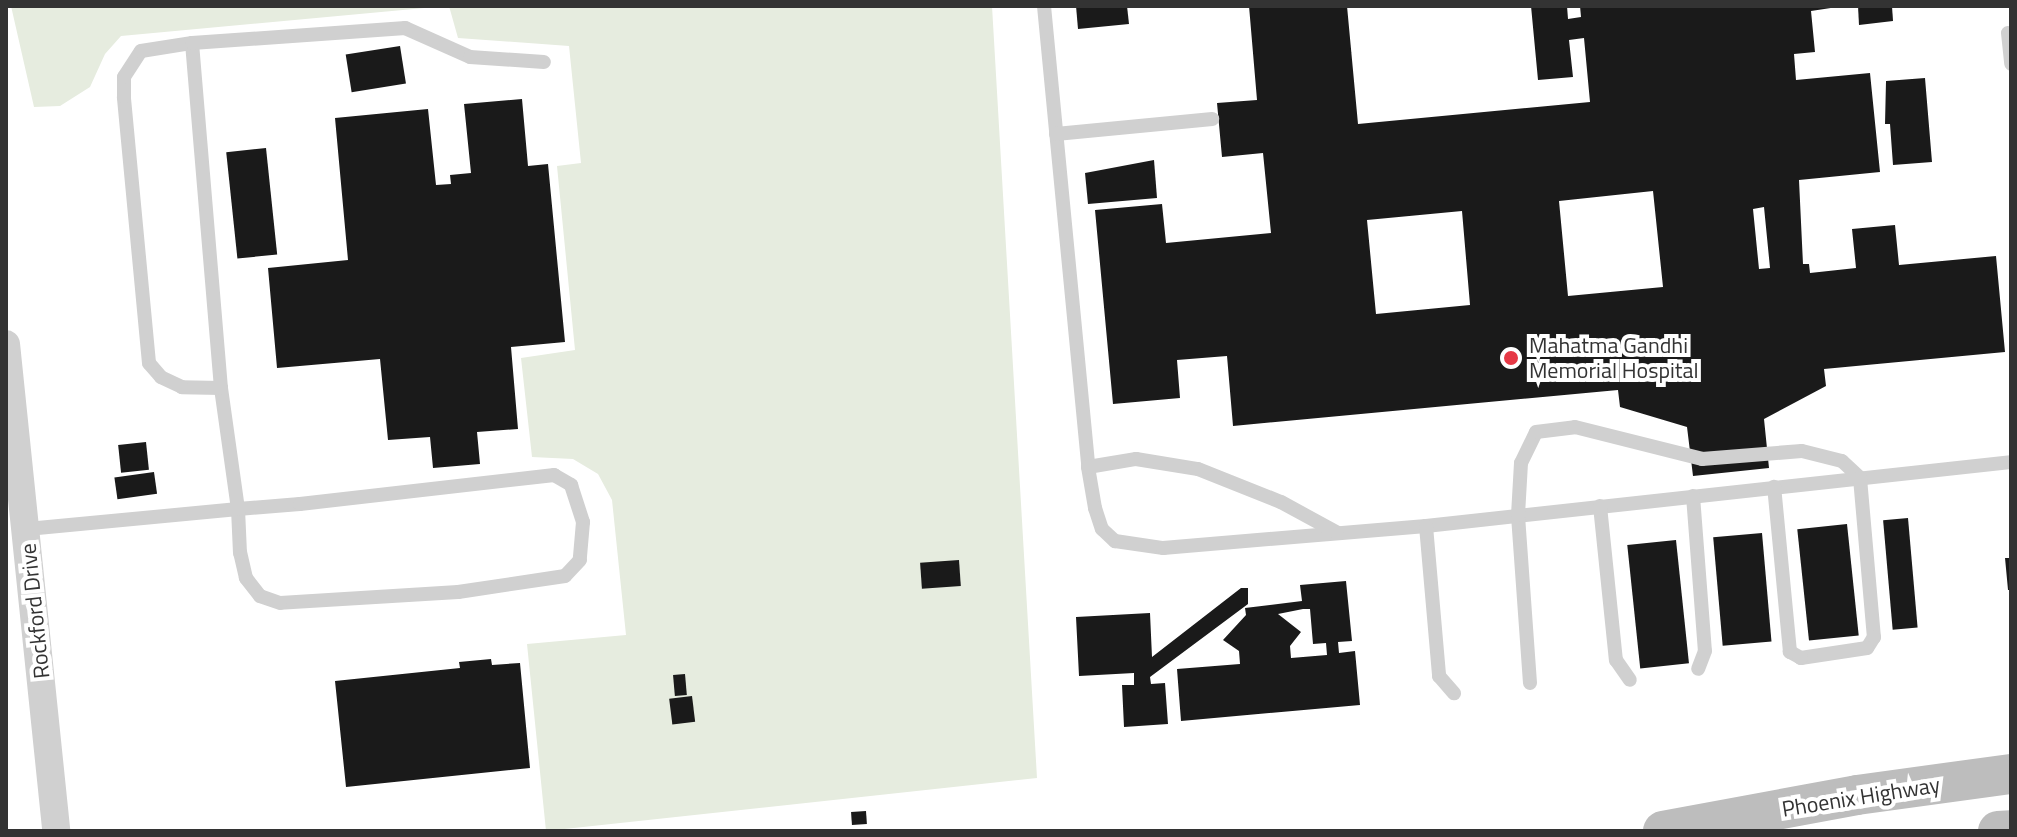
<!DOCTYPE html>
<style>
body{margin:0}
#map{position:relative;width:2017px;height:837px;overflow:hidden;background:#fff;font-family:"Titillium Web",sans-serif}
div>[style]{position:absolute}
.green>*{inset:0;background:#e6ecdf}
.building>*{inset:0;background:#1a1a1a;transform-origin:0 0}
.service>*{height:14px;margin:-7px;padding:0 7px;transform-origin:7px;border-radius:7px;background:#d0d0d0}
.minor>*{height:28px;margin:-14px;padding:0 14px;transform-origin:14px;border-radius:14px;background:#d0d0d0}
.secondary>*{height:40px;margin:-20px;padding:0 20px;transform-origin:20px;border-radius:20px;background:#bdbdbd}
.dots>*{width:22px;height:22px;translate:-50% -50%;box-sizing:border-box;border:4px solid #fff;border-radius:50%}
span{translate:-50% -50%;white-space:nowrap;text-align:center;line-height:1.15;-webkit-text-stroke:8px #fff;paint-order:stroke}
.poi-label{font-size:22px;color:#333}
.left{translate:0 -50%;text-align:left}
.street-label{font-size:22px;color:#333}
.frame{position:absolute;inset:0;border:8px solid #333;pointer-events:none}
</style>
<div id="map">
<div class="green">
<div style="clip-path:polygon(11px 6px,446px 6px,121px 36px,105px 54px,90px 87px,60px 106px,34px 107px)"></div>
<div style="clip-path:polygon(449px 6px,992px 6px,1037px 778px,546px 831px,527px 644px,626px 635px,612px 500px,598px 474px,573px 459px,532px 457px,521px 358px,575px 350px,557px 166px,581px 163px,569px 46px,458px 38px)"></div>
</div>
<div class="building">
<div style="clip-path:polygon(1076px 6px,1127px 6px,1129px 24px,1078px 29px)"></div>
<div style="clip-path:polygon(evenodd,1249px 6px,1347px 6px,1358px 124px,1590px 102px,1584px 38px,1569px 40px,1573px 77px,1538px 80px,1531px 6px,1567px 6px,1568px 19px,1581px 17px,1580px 6px,1844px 6px,1811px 11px,1815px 52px,1794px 54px,1796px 80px,1870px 73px,1880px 172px,1799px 180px,1803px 264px,1809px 264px,1810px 273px,1856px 268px,1852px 229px,1895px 225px,1899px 265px,1996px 256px,2005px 352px,1824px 369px,1826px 386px,1764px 419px,1769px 468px,1693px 476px,1687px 427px,1620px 407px,1618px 390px,1233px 426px,1227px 356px,1177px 360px,1180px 398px,1113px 404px,1095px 210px,1162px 204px,1166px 243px,1271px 233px,1263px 153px,1222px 157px,1217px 103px,1257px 100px,1249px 6px,1653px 191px,1663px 287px,1568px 296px,1559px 201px,1653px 191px,1249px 6px,1764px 207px,1770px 268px,1759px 269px,1753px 209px,1764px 207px,1249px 6px,1462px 211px,1470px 305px,1376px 314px,1367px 220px,1462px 211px)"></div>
<div style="clip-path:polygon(1858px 6px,1892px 6px,1893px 21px,1859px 25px)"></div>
<div style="left:400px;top:46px;width:38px;height:55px;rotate:81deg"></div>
<div style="clip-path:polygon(1925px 78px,1932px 162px,1893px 165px,1890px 124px,1885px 124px,1886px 81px)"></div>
<div style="clip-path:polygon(522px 99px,528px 166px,548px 164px,565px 342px,511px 347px,518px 429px,477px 432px,480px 464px,433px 468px,430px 437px,388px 440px,380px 359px,277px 368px,268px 268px,348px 260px,335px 118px,428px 109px,436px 185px,451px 184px,450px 175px,471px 173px,464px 104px)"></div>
<div style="left:266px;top:148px;width:107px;height:40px;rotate:84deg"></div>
<div style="clip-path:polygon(1154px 160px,1157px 198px,1088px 204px,1085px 173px)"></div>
<div style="left:146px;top:442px;width:28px;height:28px;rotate:84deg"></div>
<div style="left:154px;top:472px;width:22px;height:40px;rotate:82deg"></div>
<div style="left:1908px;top:518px;width:110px;height:25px;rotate:85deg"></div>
<div style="left:1847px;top:524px;width:112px;height:50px;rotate:84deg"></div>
<div style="left:1762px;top:533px;width:109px;height:49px;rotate:85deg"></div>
<div style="left:1676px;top:540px;width:124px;height:49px;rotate:84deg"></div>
<div style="clip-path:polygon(2005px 558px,2011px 558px,2011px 590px,2008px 590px)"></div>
<div style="left:959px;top:560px;width:26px;height:39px;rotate:86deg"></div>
<div style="clip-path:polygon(evenodd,1346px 581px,1352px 641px,1338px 642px,1339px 653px,1355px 651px,1360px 705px,1181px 721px,1177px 669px,1240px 664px,1239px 651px,1223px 640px,1246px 615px,1245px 608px,1302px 601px,1300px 585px,1346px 581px,1303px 609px,1310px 609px,1313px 644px,1326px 643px,1327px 655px,1291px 658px,1290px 646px,1301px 632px,1278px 614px,1303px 609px)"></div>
<div style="clip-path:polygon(1241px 588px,1248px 588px,1248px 604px,1150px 677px,1151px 684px,1165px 683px,1168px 724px,1124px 727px,1122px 685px,1134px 685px,1134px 673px,1079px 676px,1076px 617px,1150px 613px,1152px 657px)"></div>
<div style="clip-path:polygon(491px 659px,492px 665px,520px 663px,530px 768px,346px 787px,335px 681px,460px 668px,459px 662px)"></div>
<div style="left:685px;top:674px;width:21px;height:12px;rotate:85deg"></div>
<div style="left:692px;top:696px;width:26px;height:23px;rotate:83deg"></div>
<div style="left:866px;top:811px;width:13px;height:15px;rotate:86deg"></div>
</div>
<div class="service">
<div style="left:1044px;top:6px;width:463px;rotate:84.5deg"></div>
<div style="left:1088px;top:467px;width:42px;rotate:80.3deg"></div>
<div style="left:1095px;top:508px;width:22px;rotate:72deg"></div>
<div style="left:1102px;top:529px;width:18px;rotate:43deg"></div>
<div style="left:1115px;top:541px;width:49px;rotate:8.3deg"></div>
<div style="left:1163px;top:548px;width:264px;rotate:-4.8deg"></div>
<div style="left:1426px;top:526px;width:588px;rotate:-6.24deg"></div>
<div style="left:2008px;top:33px;width:31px;rotate:84deg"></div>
<div style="left:192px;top:43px;width:346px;rotate:85.2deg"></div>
<div style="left:1056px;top:134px;width:157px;rotate:-5.5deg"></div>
<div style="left:1088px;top:467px;width:49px;rotate:-9.5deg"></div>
<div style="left:1136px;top:459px;width:63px;rotate:9.2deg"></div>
<div style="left:1198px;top:469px;width:89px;rotate:21.7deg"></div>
<div style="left:1281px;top:502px;width:63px;rotate:28.6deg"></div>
<div style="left:1693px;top:496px;width:155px;rotate:85.6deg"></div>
<div style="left:1705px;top:651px;width:19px;rotate:111deg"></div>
<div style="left:1600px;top:506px;width:155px;rotate:84.1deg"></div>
<div style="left:1616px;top:660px;width:24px;rotate:55deg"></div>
<div style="left:1426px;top:526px;width:151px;rotate:85deg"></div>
<div style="left:1439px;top:676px;width:23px;rotate:49deg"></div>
<div style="left:27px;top:529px;width:212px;rotate:-5.4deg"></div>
<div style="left:238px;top:509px;width:62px;rotate:-4.6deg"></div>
<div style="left:300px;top:504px;width:256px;rotate:-6.5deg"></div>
<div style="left:554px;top:475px;width:20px;rotate:30deg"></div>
<div style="left:571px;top:485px;width:39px;rotate:72deg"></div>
<div style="left:583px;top:522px;width:38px;rotate:95deg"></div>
<div style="left:580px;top:560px;width:22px;rotate:133deg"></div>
<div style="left:565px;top:576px;width:108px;rotate:171.5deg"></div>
<div style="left:458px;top:592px;width:178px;rotate:176.5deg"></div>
<div style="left:280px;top:603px;width:21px;rotate:-161deg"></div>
<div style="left:260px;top:596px;width:23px;rotate:-128deg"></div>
<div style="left:246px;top:578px;width:26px;rotate:-103deg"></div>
<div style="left:240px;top:553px;width:44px;rotate:-92.6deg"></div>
<div style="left:238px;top:509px;width:122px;rotate:-98deg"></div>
<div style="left:221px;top:388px;width:39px;rotate:-179deg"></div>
<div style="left:182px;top:387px;width:23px;rotate:-155deg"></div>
<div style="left:161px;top:377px;width:18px;rotate:-131deg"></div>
<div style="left:149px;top:363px;width:267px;rotate:-95.4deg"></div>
<div style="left:124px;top:97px;width:20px;rotate:-90deg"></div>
<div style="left:124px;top:77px;width:31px;rotate:-57deg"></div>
<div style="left:141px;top:51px;width:52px;rotate:-8.9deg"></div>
<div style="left:192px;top:43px;width:214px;rotate:-4deg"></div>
<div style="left:405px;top:28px;width:71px;rotate:24deg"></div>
<div style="left:470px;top:57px;width:74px;rotate:3.9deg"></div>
<div style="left:1530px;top:683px;width:168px;rotate:-94.1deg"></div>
<div style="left:1518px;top:515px;width:52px;rotate:-86.7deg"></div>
<div style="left:1521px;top:463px;width:34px;rotate:-64deg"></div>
<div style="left:1536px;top:432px;width:39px;rotate:-7deg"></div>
<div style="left:1575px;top:427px;width:131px;rotate:14.1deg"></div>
<div style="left:1702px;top:459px;width:100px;rotate:-4.6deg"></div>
<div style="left:1802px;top:451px;width:41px;rotate:14deg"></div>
<div style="left:1842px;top:461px;width:25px;rotate:43deg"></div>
<div style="left:1860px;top:478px;width:160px;rotate:85deg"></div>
<div style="left:1874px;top:637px;width:13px;rotate:122deg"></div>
<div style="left:1867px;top:648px;width:67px;rotate:171.4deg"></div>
<div style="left:1801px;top:658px;width:13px;rotate:-151deg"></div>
<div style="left:1790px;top:652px;width:166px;rotate:-95.5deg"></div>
</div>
<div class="minor">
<div style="left:6px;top:344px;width:490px;rotate:84.1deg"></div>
</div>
<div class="secondary">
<div style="left:1663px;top:831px;width:197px;rotate:-10.5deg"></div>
<div style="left:1857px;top:795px;width:155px;rotate:-7.8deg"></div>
<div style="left:1998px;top:831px;width:13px;rotate:-4deg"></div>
</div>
<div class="dots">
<div style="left:1511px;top:358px;background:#e63946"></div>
</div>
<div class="poi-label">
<span class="left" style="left:1529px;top:358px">Mahatma Gandhi<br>Memorial Hospital</span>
</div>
<div class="street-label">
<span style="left:35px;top:611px;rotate:-96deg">Rockford Drive</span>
<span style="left:1861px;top:797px;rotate:-9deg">Phoenix Highway</span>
</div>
<div class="frame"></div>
</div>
